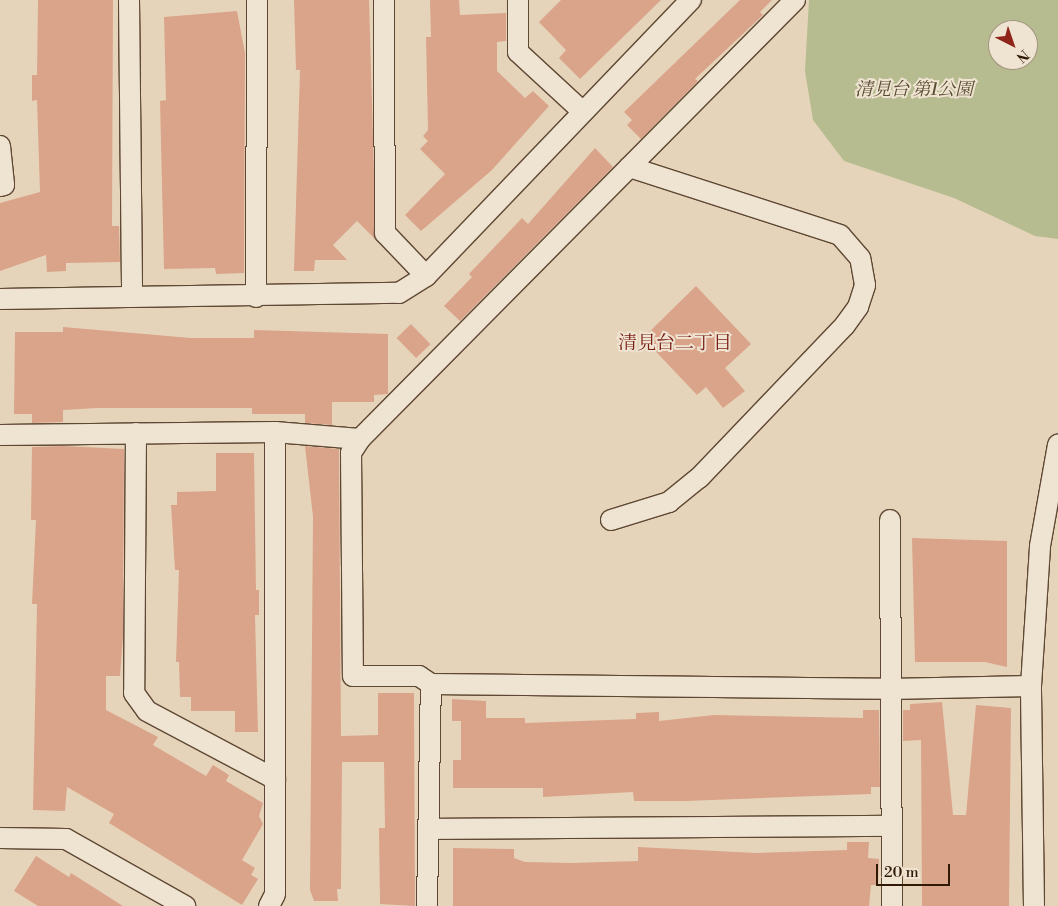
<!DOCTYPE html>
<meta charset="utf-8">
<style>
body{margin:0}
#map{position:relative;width:1058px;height:906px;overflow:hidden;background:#e6d4ba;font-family:"Libre Bodoni","Noto Serif JP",serif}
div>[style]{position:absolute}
.green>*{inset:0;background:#b6bc8f}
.building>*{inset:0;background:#daa48a;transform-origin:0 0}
.roads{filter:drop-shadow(1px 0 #5e4833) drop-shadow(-1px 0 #5e4833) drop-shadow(0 1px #5e4833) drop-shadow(0 -1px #5e4833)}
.street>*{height:20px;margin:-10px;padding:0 10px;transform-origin:10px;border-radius:10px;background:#efe3d2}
span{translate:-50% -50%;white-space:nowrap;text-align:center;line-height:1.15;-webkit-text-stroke:4px #efe3d2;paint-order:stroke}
.park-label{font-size:18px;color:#584b2f;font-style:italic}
.neighbourhood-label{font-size:19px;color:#7a1f14}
.north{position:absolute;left:988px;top:20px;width:50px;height:50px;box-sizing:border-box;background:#efe3d2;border:1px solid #a39380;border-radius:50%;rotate:139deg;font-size:14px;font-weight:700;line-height:20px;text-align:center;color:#301a06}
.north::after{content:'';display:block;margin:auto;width:18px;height:22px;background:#8f2418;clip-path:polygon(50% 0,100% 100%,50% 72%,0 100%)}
.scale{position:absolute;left:876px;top:864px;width:74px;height:22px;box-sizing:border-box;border:2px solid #301a06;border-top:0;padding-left:6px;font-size:15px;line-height:18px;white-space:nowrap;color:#301a06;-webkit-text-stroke:4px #efe3d2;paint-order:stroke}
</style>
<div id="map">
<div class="green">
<div style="clip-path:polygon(evenodd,809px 0,1058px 0,1058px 239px,1035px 236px,954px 198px,844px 161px,813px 120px,805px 71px,809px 0,998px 30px,1028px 30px,1028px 60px,998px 60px,998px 30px)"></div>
</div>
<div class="building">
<div style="clip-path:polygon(38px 0,113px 0,112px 226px,119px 226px,120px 262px,66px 263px,66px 271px,47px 272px,46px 255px,0 271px,0 203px,40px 192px,37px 100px,32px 101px,32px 75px,37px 75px)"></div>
<div style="clip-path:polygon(294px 0,369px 0,376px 240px,357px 221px,333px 245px,347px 260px,315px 260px,314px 271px,294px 271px,300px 70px,296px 70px)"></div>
<div style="clip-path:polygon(430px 0,459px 0,460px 15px,506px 13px,506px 41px,497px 42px,497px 71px,525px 98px,533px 91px,549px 106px,492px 170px,421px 231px,405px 215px,445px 174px,420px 149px,428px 141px,423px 136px,428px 130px,426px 37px,431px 37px)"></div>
<div style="clip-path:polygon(561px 0,661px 0,580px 79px,559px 58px,566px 50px,539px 22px)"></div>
<div style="clip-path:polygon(740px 0,772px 0,760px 12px,763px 15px,695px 79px,698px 81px,641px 139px,627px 125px,632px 120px,624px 112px)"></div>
<div style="clip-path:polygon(237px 11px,245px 53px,244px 273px,216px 274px,215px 268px,164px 269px,160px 101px,166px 100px,164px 17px)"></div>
<div style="clip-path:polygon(595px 148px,613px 167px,460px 321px,444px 306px,472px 277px,469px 274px,522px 218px,528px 224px)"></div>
<div style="clip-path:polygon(696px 286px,751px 344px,725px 368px,745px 391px,723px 408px,706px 387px,697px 395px,643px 338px)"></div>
<div style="left:411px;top:324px;width:28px;height:20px;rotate:46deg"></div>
<div style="clip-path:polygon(63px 327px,191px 338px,254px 338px,254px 330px,388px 334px,388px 394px,374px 395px,374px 402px,332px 402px,332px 425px,305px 423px,305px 414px,252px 414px,252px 408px,97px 408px,63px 410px,63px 422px,32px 423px,32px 414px,14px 414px,15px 332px,63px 332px)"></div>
<div style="clip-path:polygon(63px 446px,124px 449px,123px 636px,120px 676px,106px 676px,106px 710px,158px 737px,153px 745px,206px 776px,213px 765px,229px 775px,226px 781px,263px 803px,259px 816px,263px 824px,242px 860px,255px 868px,251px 875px,258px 879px,242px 905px,109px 823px,114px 814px,67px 787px,65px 811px,33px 810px,37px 604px,32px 604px,36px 520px,31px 520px,32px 447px)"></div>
<div style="clip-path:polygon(305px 446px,339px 449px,341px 736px,378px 735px,378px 693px,414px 693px,415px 906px,380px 904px,379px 828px,385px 828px,384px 762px,342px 762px,341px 889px,337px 889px,338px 901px,314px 901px,310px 890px,313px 517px)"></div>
<div style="clip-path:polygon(216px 453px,254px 453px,256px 590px,259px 590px,259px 615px,255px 615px,258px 732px,235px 732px,235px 711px,191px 711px,191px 697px,180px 697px,179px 662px,176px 662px,179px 570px,175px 570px,171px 505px,177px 505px,177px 492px,216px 491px)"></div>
<div style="clip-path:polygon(912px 538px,1007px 541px,1007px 667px,985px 662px,915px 662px)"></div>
<div style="clip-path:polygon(452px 699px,486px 701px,486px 718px,525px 718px,525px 723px,636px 719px,636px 713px,659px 712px,659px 721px,714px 715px,863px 718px,863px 710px,879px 710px,880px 787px,871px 787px,871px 794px,686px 801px,634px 801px,633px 792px,543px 797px,543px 788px,453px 788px,453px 760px,461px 760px,461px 721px,452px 721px)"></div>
<div style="clip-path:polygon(942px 702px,953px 815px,966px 815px,976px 705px,1011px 708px,1009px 906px,922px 906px,921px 740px,903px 741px,903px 710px,910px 710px,910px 704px)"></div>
<div style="clip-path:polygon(847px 842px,869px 842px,868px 858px,879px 859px,878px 885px,871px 885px,869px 906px,453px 906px,453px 848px,514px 849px,514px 858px,525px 862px,572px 863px,638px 861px,638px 847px,756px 853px,847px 850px)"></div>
<div style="clip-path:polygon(36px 856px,69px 877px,71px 873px,123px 906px,38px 906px,14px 891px)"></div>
</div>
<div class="roads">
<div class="street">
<div style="left:129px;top:0;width:297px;rotate:89.4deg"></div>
<div style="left:384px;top:0;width:233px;rotate:89.8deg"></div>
<div style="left:385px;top:233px;width:59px;rotate:46.4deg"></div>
<div style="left:518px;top:0;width:52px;rotate:90deg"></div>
<div style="left:518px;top:52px;width:87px;rotate:42.7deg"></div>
<div style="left:795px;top:0;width:618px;rotate:134.74deg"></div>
<div style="left:360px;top:439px;width:17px;rotate:123deg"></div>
<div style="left:351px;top:453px;width:223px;rotate:89.5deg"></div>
<div style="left:353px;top:676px;width:66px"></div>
<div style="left:419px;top:676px;width:14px;rotate:34deg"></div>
<div style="left:431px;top:684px;width:458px;rotate:0.6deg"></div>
<div style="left:889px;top:689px;width:142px;rotate:-1.2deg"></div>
<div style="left:0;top:146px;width:39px;rotate:84deg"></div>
<div style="left:4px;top:185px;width:4px;rotate:166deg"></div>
<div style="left:256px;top:297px;width:297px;rotate:-89.8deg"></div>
<div style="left:0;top:299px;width:399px;rotate:-0.9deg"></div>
<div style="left:399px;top:293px;width:32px;rotate:-32deg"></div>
<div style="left:426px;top:276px;width:383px;rotate:-46.2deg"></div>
<div style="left:136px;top:433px;width:260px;rotate:90.4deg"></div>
<div style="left:134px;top:693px;width:22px;rotate:54deg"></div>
<div style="left:147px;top:711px;width:145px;rotate:28deg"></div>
<div style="left:0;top:435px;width:275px;rotate:-0.6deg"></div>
<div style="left:275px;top:432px;width:85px;rotate:4.7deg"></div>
<div style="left:611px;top:520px;width:61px;rotate:-17.2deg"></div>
<div style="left:669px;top:502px;width:38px;rotate:-39deg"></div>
<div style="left:699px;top:478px;width:211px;rotate:-46.3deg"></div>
<div style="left:845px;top:325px;width:22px;rotate:-54deg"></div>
<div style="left:858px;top:307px;width:23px;rotate:-72deg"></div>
<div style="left:865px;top:285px;width:27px;rotate:-100deg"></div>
<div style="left:860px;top:258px;width:30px;rotate:-131deg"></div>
<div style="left:840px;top:235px;width:221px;rotate:-162.1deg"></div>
<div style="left:890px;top:520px;width:386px;rotate:89.7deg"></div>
<div style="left:429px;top:829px;width:461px;rotate:-0.4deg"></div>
<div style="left:0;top:838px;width:66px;rotate:0.9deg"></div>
<div style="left:66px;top:839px;width:137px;rotate:29.4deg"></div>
<div style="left:269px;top:906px;width:13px;rotate:-63deg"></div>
<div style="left:275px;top:894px;width:462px;rotate:-90deg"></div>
<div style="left:427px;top:906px;width:222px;rotate:-89deg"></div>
<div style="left:1034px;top:906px;width:220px;rotate:-90.8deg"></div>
<div style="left:1031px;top:686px;width:140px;rotate:-86.3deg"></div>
<div style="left:1040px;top:546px;width:103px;rotate:-79.9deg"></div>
</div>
</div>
<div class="park-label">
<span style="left:914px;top:90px">清見台 第1公園</span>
</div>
<div class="neighbourhood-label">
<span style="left:675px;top:344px">清見台二丁目</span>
</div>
<div class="north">N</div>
<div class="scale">20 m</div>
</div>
